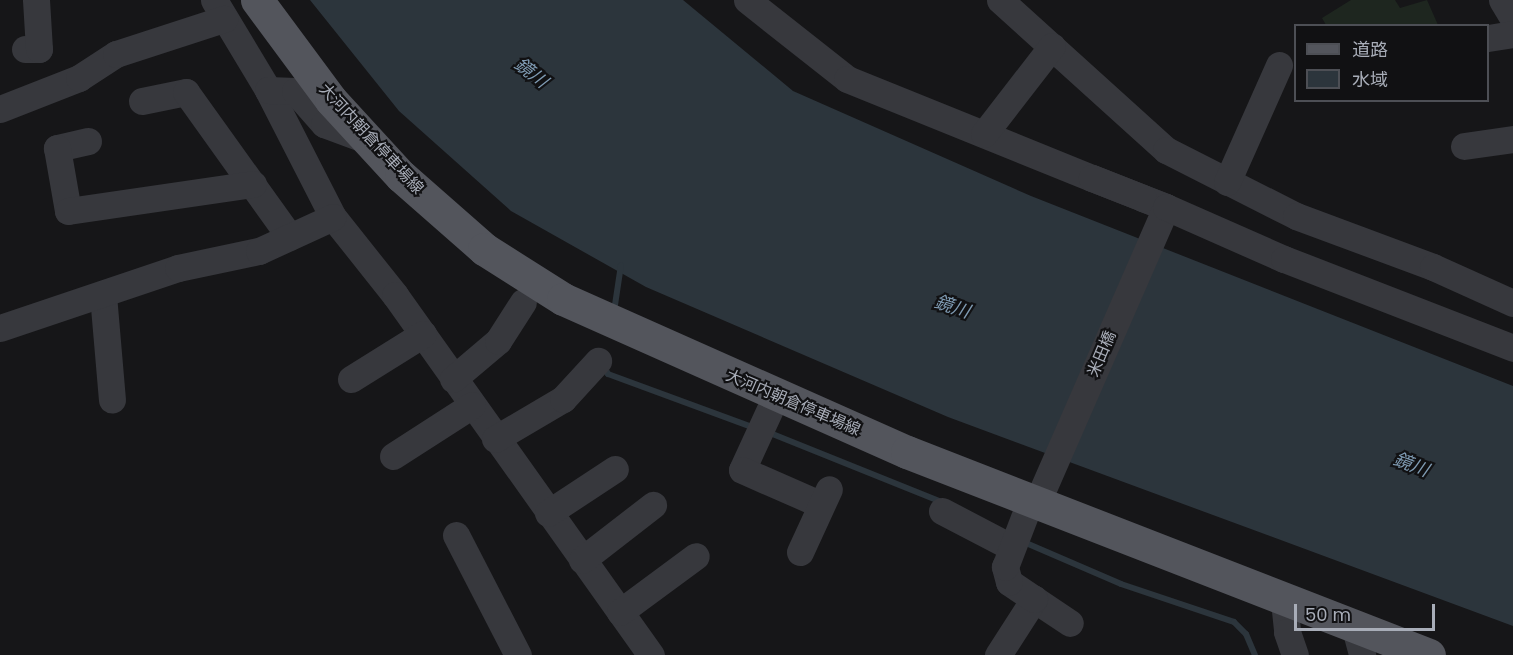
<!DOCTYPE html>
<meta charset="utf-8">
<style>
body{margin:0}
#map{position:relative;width:1513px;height:655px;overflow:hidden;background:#161618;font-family:Poppins,"Noto Sans JP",sans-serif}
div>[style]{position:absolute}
.green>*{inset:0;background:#1e261f}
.water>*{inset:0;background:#2c353c}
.stream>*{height:6px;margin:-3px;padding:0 3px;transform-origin:3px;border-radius:3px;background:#2c353c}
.minor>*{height:27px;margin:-13.5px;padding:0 13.5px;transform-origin:13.5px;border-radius:13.5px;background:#37383d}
.major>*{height:33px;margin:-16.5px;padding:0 16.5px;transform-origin:16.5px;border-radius:16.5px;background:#53555c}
span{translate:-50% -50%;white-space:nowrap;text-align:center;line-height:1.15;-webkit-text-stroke:4.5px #111113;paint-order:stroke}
.street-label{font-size:16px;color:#a8adb8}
.water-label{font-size:18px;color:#7f9bb3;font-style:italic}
.legend{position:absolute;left:1294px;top:24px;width:195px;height:78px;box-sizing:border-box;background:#111113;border:2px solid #4d4f55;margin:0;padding:8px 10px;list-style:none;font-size:18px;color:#a8adb8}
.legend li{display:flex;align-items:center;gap:12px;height:30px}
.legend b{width:30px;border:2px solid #4d4f55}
.scale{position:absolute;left:1294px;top:604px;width:141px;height:27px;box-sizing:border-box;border:3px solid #a8adb8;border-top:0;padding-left:8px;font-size:18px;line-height:21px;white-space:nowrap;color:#a8adb8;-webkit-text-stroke:4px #111113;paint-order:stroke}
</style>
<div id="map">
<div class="green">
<div style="clip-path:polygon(1351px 0,1395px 0,1400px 8px,1427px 0,1438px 25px,1326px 25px,1322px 18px)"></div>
</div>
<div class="water">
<div style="clip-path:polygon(310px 0,683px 0,793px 91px,1031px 196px,1513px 386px,1513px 626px,948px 417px,646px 287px,511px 211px,399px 111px)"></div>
</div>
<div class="stream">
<div style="left:615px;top:305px;width:40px;rotate:-81.5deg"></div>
<div style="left:604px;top:366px;width:9px;rotate:63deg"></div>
<div style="left:608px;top:374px;width:153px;rotate:20.2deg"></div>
<div style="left:770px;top:433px;width:185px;rotate:21.9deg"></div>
<div style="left:1026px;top:543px;width:103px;rotate:23.3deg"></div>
<div style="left:1121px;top:584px;width:119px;rotate:18.6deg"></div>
<div style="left:1234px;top:622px;width:17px;rotate:45deg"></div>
<div style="left:1246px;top:634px;width:23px;rotate:67deg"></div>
</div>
<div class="minor">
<div style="left:214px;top:0;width:105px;rotate:59deg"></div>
<div style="left:268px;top:90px;width:143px;rotate:62.9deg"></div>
<div style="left:333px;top:217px;width:100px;rotate:51.5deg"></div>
<div style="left:395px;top:295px;width:442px;rotate:54.6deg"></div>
<div style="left:747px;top:0;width:127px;rotate:38.3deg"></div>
<div style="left:847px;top:79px;width:264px;rotate:22deg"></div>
<div style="left:1092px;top:178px;width:79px;rotate:21.4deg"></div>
<div style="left:1166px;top:207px;width:25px;rotate:-159deg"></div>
<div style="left:1143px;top:198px;width:55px;rotate:-158.6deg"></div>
<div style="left:1000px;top:0;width:224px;rotate:42.1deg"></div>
<div style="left:1166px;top:150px;width:146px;rotate:26.9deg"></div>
<div style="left:1296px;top:216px;width:146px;rotate:20.4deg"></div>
<div style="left:1433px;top:267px;width:88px;rotate:24.2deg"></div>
<div style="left:1502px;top:0;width:21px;rotate:59deg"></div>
<div style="left:1488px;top:38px;width:25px;rotate:-9deg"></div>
<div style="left:25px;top:49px;width:14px"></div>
<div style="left:39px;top:49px;width:49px;rotate:-93.5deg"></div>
<div style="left:268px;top:90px;width:27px;rotate:2deg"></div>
<div style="left:295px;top:91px;width:44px;rotate:48.7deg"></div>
<div style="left:324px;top:124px;width:46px;rotate:20.4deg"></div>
<div style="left:142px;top:101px;width:45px;rotate:-11.6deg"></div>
<div style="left:186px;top:92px;width:178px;rotate:54.4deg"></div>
<div style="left:0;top:109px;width:85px;rotate:-21.4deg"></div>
<div style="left:79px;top:78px;width:44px;rotate:-33deg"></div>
<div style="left:116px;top:54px;width:114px;rotate:-18deg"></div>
<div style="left:984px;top:134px;width:111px;rotate:-52.3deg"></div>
<div style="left:88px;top:141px;width:32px;rotate:167deg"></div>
<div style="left:57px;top:148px;width:64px;rotate:80.1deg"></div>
<div style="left:68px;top:211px;width:187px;rotate:-8.3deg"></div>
<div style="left:1464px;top:146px;width:49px;rotate:-8.1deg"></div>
<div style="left:1227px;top:182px;width:128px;rotate:-66deg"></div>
<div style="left:103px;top:295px;width:105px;rotate:85.1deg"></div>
<div style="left:0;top:328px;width:188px;rotate:-18.6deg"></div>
<div style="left:178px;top:268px;width:83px;rotate:-11.9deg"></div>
<div style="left:259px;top:251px;width:81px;rotate:-24.7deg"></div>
<div style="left:351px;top:379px;width:85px;rotate:-32deg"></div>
<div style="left:453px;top:379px;width:59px;rotate:-40.2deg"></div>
<div style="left:498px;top:341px;width:46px;rotate:-57.3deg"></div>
<div style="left:776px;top:396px;width:81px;rotate:114.7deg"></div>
<div style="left:742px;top:470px;width:85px;rotate:23.6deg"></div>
<div style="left:495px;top:439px;width:79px;rotate:-30.5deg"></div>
<div style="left:563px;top:399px;width:52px;rotate:-47.4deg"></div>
<div style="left:393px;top:456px;width:94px;rotate:-32.8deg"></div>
<div style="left:1036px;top:505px;width:325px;rotate:-66.4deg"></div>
<div style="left:1166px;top:207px;width:129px;rotate:23.8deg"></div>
<div style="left:1284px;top:259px;width:246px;rotate:21.2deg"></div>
<div style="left:942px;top:511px;width:78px;rotate:27.6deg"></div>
<div style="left:548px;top:513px;width:80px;rotate:-33.3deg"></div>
<div style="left:456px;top:535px;width:135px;rotate:62.7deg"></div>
<div style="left:800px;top:552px;width:69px;rotate:-65.3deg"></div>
<div style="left:582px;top:560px;width:90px;rotate:-37.8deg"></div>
<div style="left:1034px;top:599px;width:43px;rotate:33.7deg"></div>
<div style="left:1284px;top:601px;width:31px;rotate:84deg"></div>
<div style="left:1287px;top:632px;width:24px;rotate:71deg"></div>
<div style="left:620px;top:612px;width:94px;rotate:-36.4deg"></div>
<div style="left:1355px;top:628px;width:28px;rotate:75deg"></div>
<div style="left:998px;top:655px;width:67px;rotate:-57.3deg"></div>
<div style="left:1034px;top:599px;width:30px;rotate:-146deg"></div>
<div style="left:1009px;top:582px;width:16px;rotate:-105deg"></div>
<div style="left:1005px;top:567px;width:70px;rotate:-69deg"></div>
</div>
<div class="major">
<div style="left:257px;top:0;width:124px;rotate:53.5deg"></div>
<div style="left:331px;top:100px;width:103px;rotate:47.4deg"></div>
<div style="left:401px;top:176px;width:111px;rotate:41.3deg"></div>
<div style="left:484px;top:249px;width:93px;rotate:32.3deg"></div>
<div style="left:563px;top:299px;width:376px;rotate:24deg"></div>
<div style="left:907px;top:452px;width:560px;rotate:21.25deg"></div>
</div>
<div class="street-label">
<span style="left:371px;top:139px;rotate:47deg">大河内朝倉停車場線</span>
<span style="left:1102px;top:354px;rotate:-67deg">米田橋</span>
<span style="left:793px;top:403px;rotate:23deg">大河内朝倉停車場線</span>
</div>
<div class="water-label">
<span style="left:531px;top:73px;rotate:38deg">鏡川</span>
<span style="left:952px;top:307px;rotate:18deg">鏡川</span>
<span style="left:1411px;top:465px;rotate:21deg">鏡川</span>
</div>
<ul class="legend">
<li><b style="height:8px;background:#53555c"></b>道路</li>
<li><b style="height:16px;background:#2c353c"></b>水域</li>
</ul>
<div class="scale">50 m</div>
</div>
